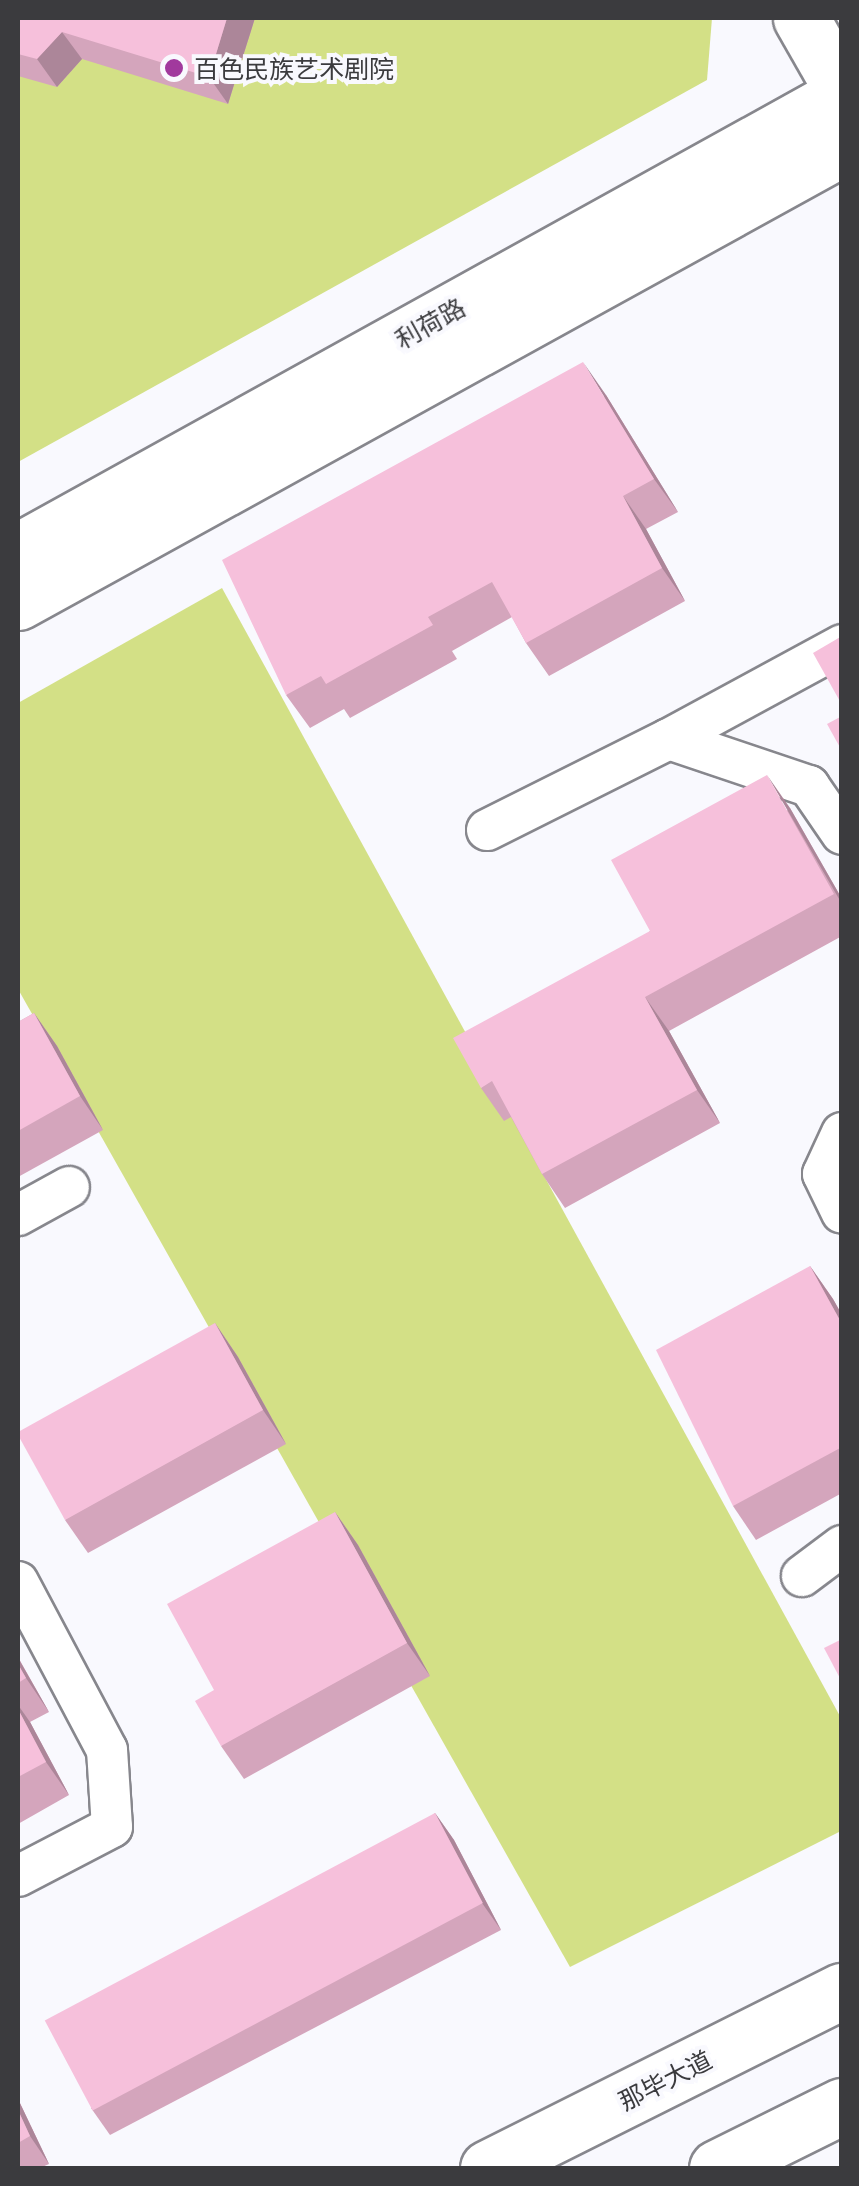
<!DOCTYPE html>
<meta charset="utf-8">
<style>
body{margin:0}
#map{position:relative;width:859px;height:2186px;overflow:hidden;background:#f9f9fe;font-family:Literata,"Noto Sans SC",serif}
div>[style]{position:absolute}
.green>*{inset:0;background:#d3e086}
.roads{filter:drop-shadow(2px 0 #87878d) drop-shadow(-2px 0 #87878d) drop-shadow(0 2px #87878d) drop-shadow(0 -2px #87878d)}
.street>*{height:40px;margin:-20px;padding:0 20px;transform-origin:20px;border-radius:20px;background:#fff}
.secondary>*{height:55px;margin:-27.5px;padding:0 27.5px;transform-origin:27.5px;border-radius:27.5px;background:#fff}
.primary>*{height:55px;margin:-27.5px;padding:0 27.5px;transform-origin:27.5px;border-radius:27.5px;background:#fff}
.wall>*{inset:0;background:#d4a5bc}
.shaded-wall>*{inset:0;background:#ac8699}
.building>*{inset:0;background:#f6c0db;transform-origin:0 0}
.dots>*{width:28px;height:28px;translate:-50% -50%;box-sizing:border-box;border:5px solid #f9f9fe;border-radius:50%}
span{translate:-50% -50%;white-space:nowrap;text-align:center;line-height:1.15;-webkit-text-stroke:8px #f9f9fe;paint-order:stroke}
.poi-label{font-size:25px;color:#3b3b3e}
.left{translate:0 -50%;text-align:left}
.street-label{font-size:25px;color:#3b3b3e}
.frame{position:absolute;inset:0;border:20px solid #3b3b3e;pointer-events:none}
</style>
<div id="map">
<div class="green">
<div style="clip-path:polygon(18px 18px,712px 18px,707px 80px,18px 462px)"></div>
<div style="clip-path:polygon(222px 588px,841px 1718px,841px 1831px,570px 1967px,18px 989px,18px 703px)"></div>
</div>
<div class="roads">
<div class="street">
<div style="left:669px;top:739px;width:197px;rotate:-28.5deg"></div>
<div style="left:487px;top:830px;width:203px;rotate:-26.6deg"></div>
<div style="left:669px;top:739px;width:148px;rotate:18.6deg"></div>
<div style="left:809px;top:786px;width:58px;rotate:55.5deg"></div>
<div style="left:842px;top:1133px;width:45px;rotate:114.9deg"></div>
<div style="left:823px;top:1174px;width:43px;rotate:64deg"></div>
<div style="left:18px;top:1215px;width:58px;rotate:-28.8deg"></div>
<div style="left:802px;top:1576px;width:50px;rotate:-36.9deg"></div>
<div style="left:18px;top:1582px;width:190px;rotate:62.1deg"></div>
<div style="left:107px;top:1750px;width:77px;rotate:86.3deg"></div>
<div style="left:112px;top:1827px;width:106px;rotate:152.5deg"></div>
</div>
<div class="secondary">
<div style="left:801px;top:18px;width:83px;rotate:60.3deg"></div>
<div style="left:18px;top:551px;width:942px;rotate:-28.96deg"></div>
<div style="left:18px;top:602px;width:941px;rotate:-28.85deg"></div>
</div>
<div class="primary">
<div style="left:488px;top:2168px;width:396px;rotate:-26.6deg"></div>
<div style="left:717px;top:2168px;width:140px;rotate:-26.4deg"></div>
</div>
</div>
<div class="wall">
<div style="clip-path:polygon(18px 18px,255px 18px,228px 104px,82px 59px,57px 87px,18px 76px)"></div>
<div style="clip-path:polygon(606px 395px,678px 512px,646px 529px,685px 601px,549px 676px,526px 643px,512px 617px,452px 651px,457px 659px,350px 718px,344px 709px,310px 728px,286px 695px)"></div>
<div style="clip-path:polygon(790px 808px,842px 899px,842px 936px,669px 1031px,720px 1123px,565px 1208px,542px 1174px,511px 1117px,504px 1121px,481px 1088px,650px 931px)"></div>
<div style="clip-path:polygon(34px 1013px,57px 1046px,103px 1130px,18px 1177px,18px 1022px)"></div>
<div style="clip-path:polygon(810px 1266px,833px 1299px,842px 1315px,842px 1493px,756px 1540px,733px 1506px)"></div>
<div style="clip-path:polygon(215px 1323px,238px 1357px,286px 1444px,88px 1553px,65px 1520px)"></div>
<div style="clip-path:polygon(335px 1512px,358px 1545px,430px 1676px,244px 1779px,221px 1746px)"></div>
<div style="clip-path:polygon(18px 1657px,49px 1712px,30px 1722px,69px 1795px,18px 1824px)"></div>
<div style="clip-path:polygon(435px 1813px,454px 1840px,501px 1930px,110px 2135px,91px 2108px)"></div>
<div style="clip-path:polygon(18px 2099px,49px 2164px,40px 2168px,18px 2168px)"></div>
</div>
<div class="shaded-wall">
<div style="clip-path:polygon(227px 18px,255px 18px,228px 104px,209px 77px)"></div>
<div style="clip-path:polygon(62px 32px,82px 59px,57px 87px,37px 59px)"></div>
<div style="clip-path:polygon(583px 362px,606px 395px,678px 512px,654px 479px)"></div>
<div style="clip-path:polygon(623px 496px,646px 529px,685px 601px,662px 568px)"></div>
<div style="clip-path:polygon(767px 775px,790px 808px,842px 899px,842px 904px)"></div>
<div style="clip-path:polygon(645px 997px,669px 1031px,720px 1123px,697px 1090px)"></div>
<div style="clip-path:polygon(34px 1013px,57px 1046px,103px 1130px,80px 1096px)"></div>
<div style="clip-path:polygon(810px 1266px,833px 1299px,842px 1315px,842px 1324px)"></div>
<div style="clip-path:polygon(215px 1323px,238px 1357px,286px 1444px,263px 1410px)"></div>
<div style="clip-path:polygon(335px 1512px,358px 1545px,430px 1676px,407px 1643px)"></div>
<div style="clip-path:polygon(18px 1657px,21px 1663px,49px 1712px,26px 1678px,18px 1664px)"></div>
<div style="clip-path:polygon(18px 1705px,30px 1722px,69px 1795px,46px 1762px,18px 1709px)"></div>
<div style="clip-path:polygon(435px 1813px,454px 1840px,501px 1930px,482px 1903px)"></div>
<div style="clip-path:polygon(18px 2099px,49px 2164px,30px 2136px,18px 2110px)"></div>
</div>
<div class="building">
<div style="clip-path:polygon(18px 18px,227px 18px,209px 77px,62px 32px,37px 59px,18px 54px)"></div>
<div style="clip-path:polygon(583px 362px,654px 479px,623px 496px,662px 568px,526px 643px,492px 582px,428px 617px,433px 625px,326px 684px,321px 676px,286px 695px,222px 560px)"></div>
<div style="clip-path:polygon(842px 636px,842px 705px,813px 653px)"></div>
<div style="clip-path:polygon(842px 716px,842px 751px,827px 724px)"></div>
<div style="clip-path:polygon(767px 775px,834px 894px,645px 997px,697px 1090px,542px 1174px,492px 1081px,481px 1088px,453px 1038px,650px 931px,611px 860px)"></div>
<div style="clip-path:polygon(34px 1013px,80px 1096px,18px 1131px,18px 1022px)"></div>
<div style="clip-path:polygon(810px 1266px,842px 1324px,842px 1447px,733px 1506px,656px 1350px)"></div>
<div style="clip-path:polygon(215px 1323px,263px 1410px,65px 1520px,18px 1435px,18px 1432px)"></div>
<div style="clip-path:polygon(335px 1512px,407px 1643px,221px 1746px,195px 1701px,214px 1690px,167px 1604px)"></div>
<div style="clip-path:polygon(842px 1639px,842px 1682px,824px 1648px)"></div>
<div style="clip-path:polygon(18px 1664px,26px 1678px,18px 1683px)"></div>
<div style="clip-path:polygon(18px 1709px,46px 1762px,18px 1777px)"></div>
<div style="left:435px;top:1813px;width:102px;height:442px;rotate:62deg"></div>
<div style="clip-path:polygon(18px 2110px,30px 2136px,18px 2143px)"></div>
</div>
<div class="dots">
<div style="left:174px;top:68px;background:#a1399d"></div>
</div>
<div class="poi-label">
<span class="left" style="left:194px;top:68px">百色民族艺术剧院</span>
</div>
<div class="street-label">
<span style="left:430px;top:323px;rotate:-29deg">利荷路</span>
<span style="left:665px;top:2080px;rotate:-27deg">那毕大道</span>
</div>
<div class="frame"></div>
</div>
